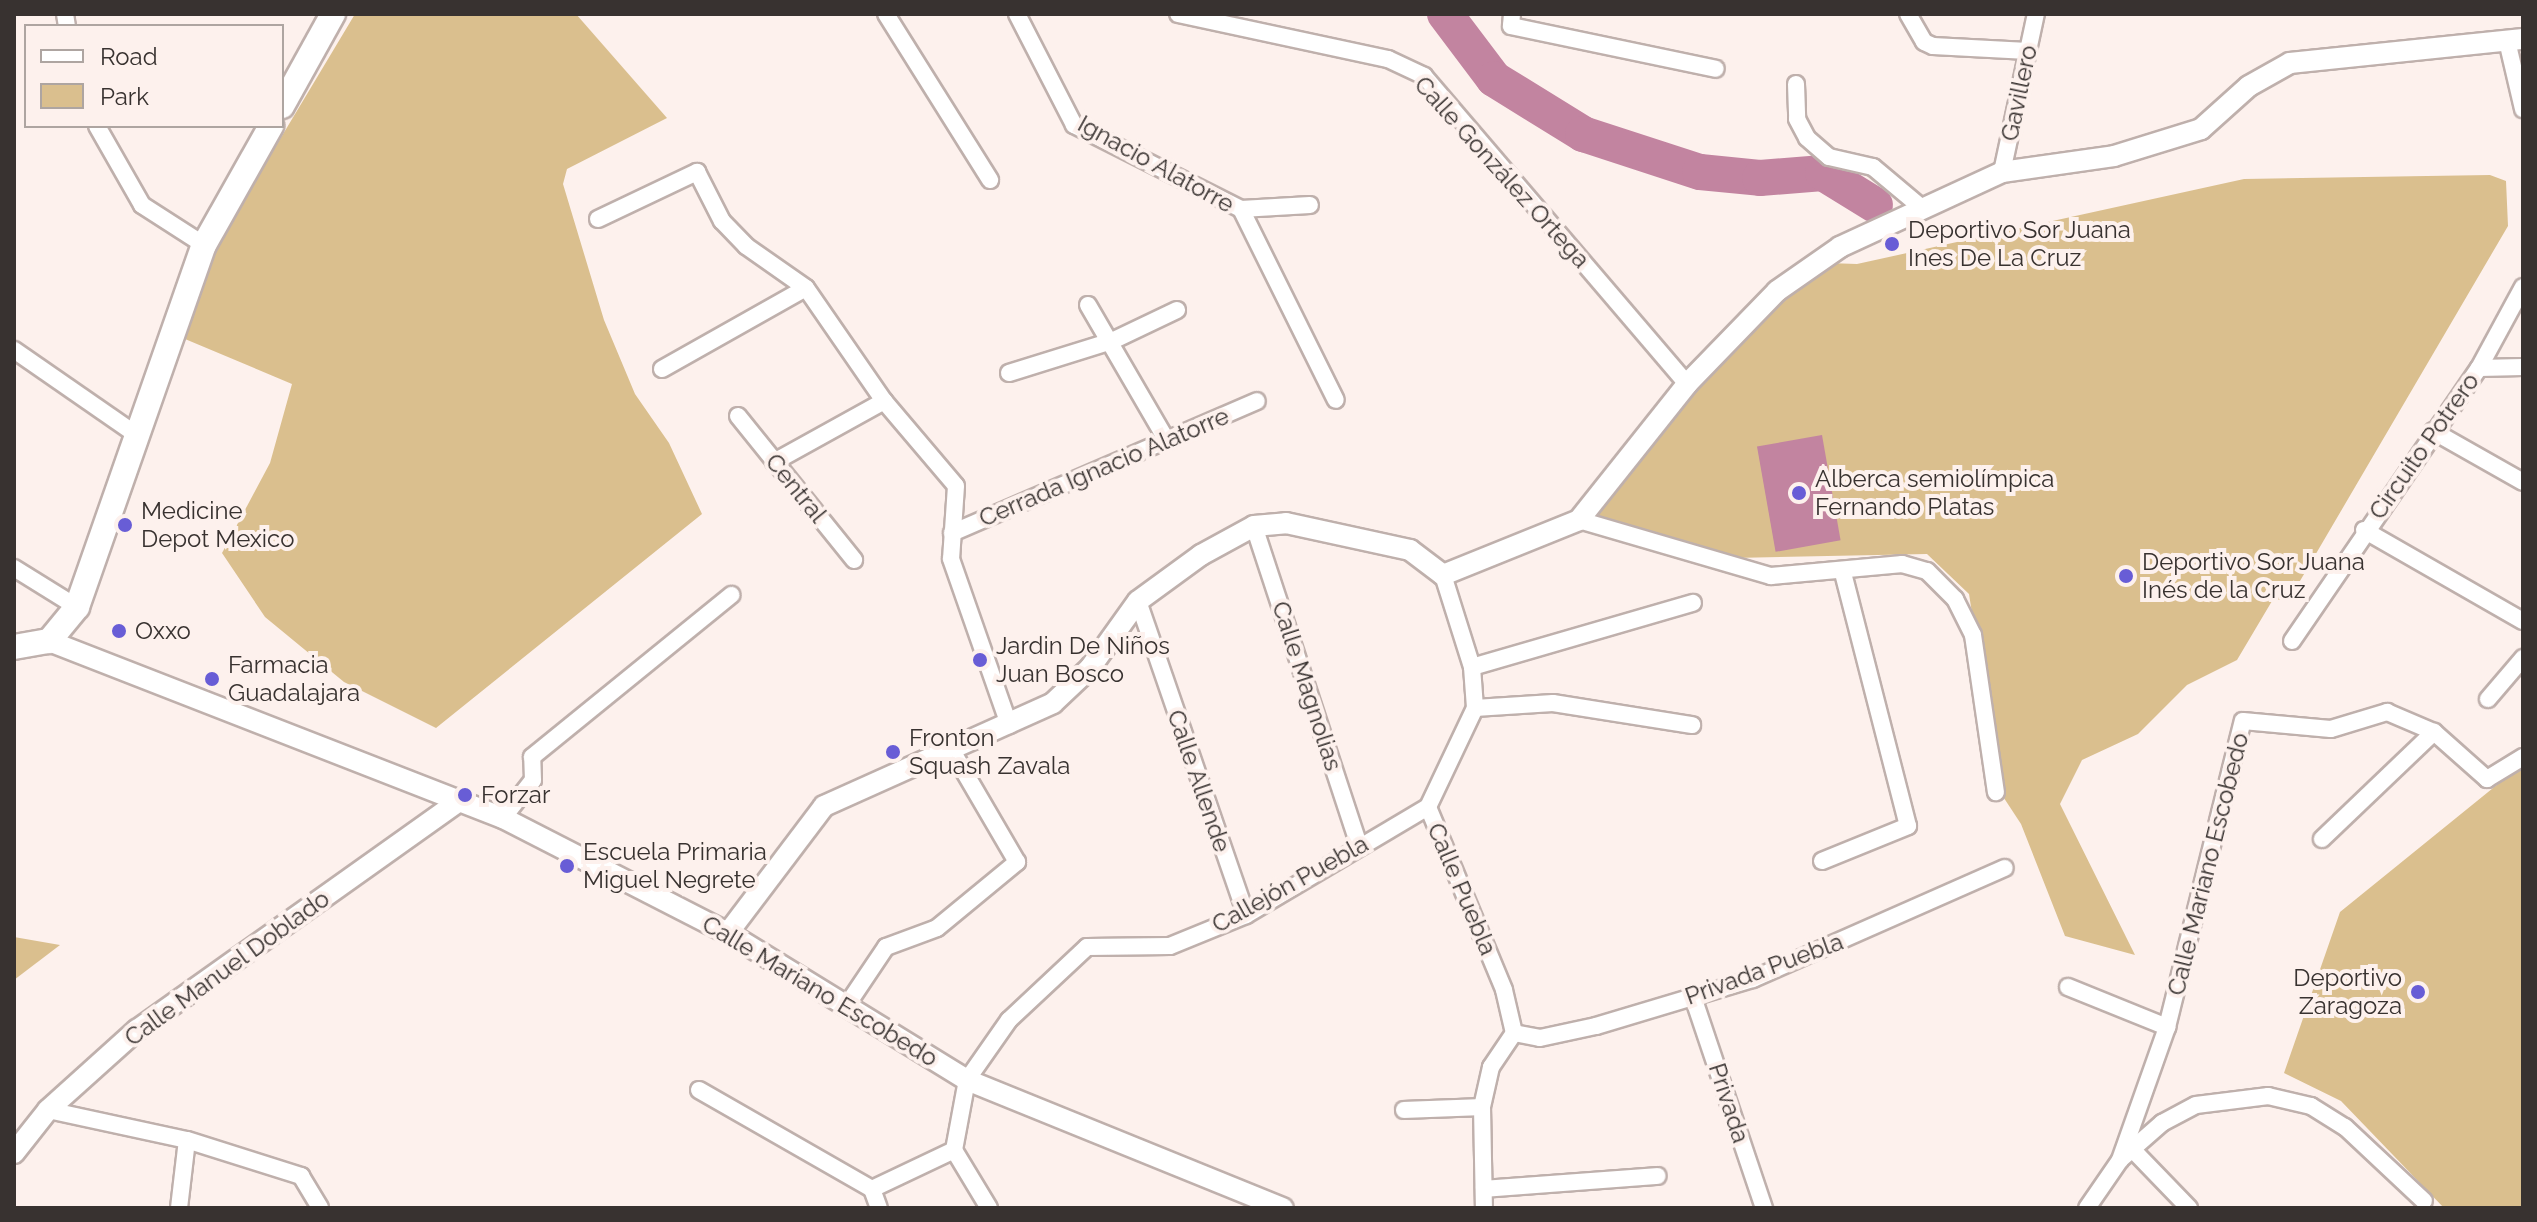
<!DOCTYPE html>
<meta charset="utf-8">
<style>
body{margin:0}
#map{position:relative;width:2537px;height:1222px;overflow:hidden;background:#fdf1ed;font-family:Raleway,sans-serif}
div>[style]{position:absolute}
.green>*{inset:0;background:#dabf8e}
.water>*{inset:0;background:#c284a0;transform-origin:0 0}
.river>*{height:36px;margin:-18px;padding:0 18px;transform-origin:18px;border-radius:18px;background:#c284a0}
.roads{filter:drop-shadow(2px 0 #bfb0ac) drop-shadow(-2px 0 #bfb0ac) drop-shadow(0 2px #bfb0ac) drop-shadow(0 -2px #bfb0ac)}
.minor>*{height:16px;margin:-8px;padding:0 8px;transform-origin:8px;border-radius:8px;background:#fff}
.tertiary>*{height:20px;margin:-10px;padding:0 10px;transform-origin:10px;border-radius:10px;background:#fff}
.secondary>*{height:24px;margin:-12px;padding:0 12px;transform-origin:12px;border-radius:12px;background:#fff}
.dots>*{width:22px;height:22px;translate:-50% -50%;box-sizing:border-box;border:4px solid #fdf1ed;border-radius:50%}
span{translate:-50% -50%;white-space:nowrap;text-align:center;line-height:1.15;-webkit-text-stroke:8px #fdf1ed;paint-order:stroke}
.street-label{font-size:24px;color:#383230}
.poi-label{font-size:24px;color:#383230}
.left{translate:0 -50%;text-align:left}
.right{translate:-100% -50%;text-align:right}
.frame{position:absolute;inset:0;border:16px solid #383230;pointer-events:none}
.legend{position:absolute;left:24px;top:24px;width:260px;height:104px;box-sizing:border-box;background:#fdf1ed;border:2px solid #aea5a1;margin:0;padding:10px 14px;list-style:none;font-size:24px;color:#383230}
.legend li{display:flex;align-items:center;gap:16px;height:40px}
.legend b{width:40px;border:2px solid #aea5a1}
</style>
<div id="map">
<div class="green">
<div style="clip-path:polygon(355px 14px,576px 14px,667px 118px,567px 169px,563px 184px,604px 320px,635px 394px,669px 443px,702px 514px,436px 728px,344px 682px,265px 617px,222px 553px,270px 463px,292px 384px,185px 339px,213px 251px)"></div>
<div style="clip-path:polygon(2490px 175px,2506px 181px,2508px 226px,2290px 598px,2272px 601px,2237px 660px,2187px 685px,2138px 734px,2082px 760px,2060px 804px,2135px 955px,2065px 936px,2021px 824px,2000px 792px,1969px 594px,1927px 554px,1733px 558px,1585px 518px,1767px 308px,1828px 263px,1857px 264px,2244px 179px)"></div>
<div style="clip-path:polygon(2523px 746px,2523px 1208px,2444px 1208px,2341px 1101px,2284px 1073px,2340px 912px,2498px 784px)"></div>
<div style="clip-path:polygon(14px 937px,60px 945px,14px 980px)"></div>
</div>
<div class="water">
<div style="left:1822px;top:435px;width:107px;height:66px;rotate:80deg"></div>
</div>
<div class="river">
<div style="left:1445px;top:14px;width:81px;rotate:53deg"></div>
<div style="left:1494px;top:79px;width:105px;rotate:31.7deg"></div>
<div style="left:1583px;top:134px;width:123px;rotate:18deg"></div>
<div style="left:1700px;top:172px;width:60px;rotate:5.7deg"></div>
<div style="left:1760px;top:178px;width:63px;rotate:-4.5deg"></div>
<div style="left:1823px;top:173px;width:61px;rotate:31.6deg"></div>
</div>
<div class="roads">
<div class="minor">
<div style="left:65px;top:14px;width:12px;rotate:81deg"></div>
<div style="left:886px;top:14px;width:196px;rotate:57.9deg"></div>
<div style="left:1017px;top:14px;width:125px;rotate:62.8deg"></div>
<div style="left:1074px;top:125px;width:187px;rotate:26.7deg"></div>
<div style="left:1241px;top:209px;width:213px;rotate:63.6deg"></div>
<div style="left:1178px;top:14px;width:215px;rotate:12.1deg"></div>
<div style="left:1388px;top:59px;width:40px;rotate:25deg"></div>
<div style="left:1424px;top:76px;width:405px;rotate:49.5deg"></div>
<div style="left:1512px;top:14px;width:12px;rotate:95deg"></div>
<div style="left:1511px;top:26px;width:209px;rotate:11.8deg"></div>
<div style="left:1908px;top:14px;width:32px;rotate:60deg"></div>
<div style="left:1924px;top:42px;width:10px;rotate:24deg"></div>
<div style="left:1933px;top:46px;width:95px;rotate:3deg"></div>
<div style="left:2508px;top:45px;width:66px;rotate:76.8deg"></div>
<div style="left:1796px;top:84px;width:35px;rotate:88deg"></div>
<div style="left:1797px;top:119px;width:21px;rotate:62deg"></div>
<div style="left:1807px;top:138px;width:29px;rotate:41deg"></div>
<div style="left:1829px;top:157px;width:45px;rotate:12.8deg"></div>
<div style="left:1873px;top:167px;width:64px;rotate:39.9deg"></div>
<div style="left:97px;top:126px;width:91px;rotate:60.3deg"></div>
<div style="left:142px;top:205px;width:74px;rotate:32.8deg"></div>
<div style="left:2002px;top:172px;width:162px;rotate:-77.9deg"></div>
<div style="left:1241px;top:209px;width:69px;rotate:-3.3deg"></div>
<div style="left:598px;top:219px;width:110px;rotate:-25.4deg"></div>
<div style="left:697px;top:172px;width:55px;rotate:63deg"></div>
<div style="left:722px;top:221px;width:35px;rotate:46deg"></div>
<div style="left:746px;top:246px;width:73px;rotate:35deg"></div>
<div style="left:806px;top:288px;width:137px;rotate:55.4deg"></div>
<div style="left:884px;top:401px;width:111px;rotate:49.7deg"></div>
<div style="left:956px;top:486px;width:73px;rotate:93.9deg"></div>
<div style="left:951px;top:559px;width:176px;rotate:70.7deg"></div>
<div style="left:1088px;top:305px;width:155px;rotate:59.8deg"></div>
<div style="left:14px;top:350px;width:146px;rotate:34.7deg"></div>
<div style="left:2479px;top:368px;width:44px;rotate:-1.3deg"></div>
<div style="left:662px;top:369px;width:165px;rotate:-29.4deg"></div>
<div style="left:1009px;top:373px;width:108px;rotate:-17.3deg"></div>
<div style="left:1112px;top:341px;width:72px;rotate:-25.5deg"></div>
<div style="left:738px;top:416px;width:185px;rotate:51.1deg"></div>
<div style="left:2433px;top:431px;width:103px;rotate:29.5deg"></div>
<div style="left:774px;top:462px;width:126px;rotate:-29deg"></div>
<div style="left:1579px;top:520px;width:200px;rotate:16.3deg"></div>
<div style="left:1771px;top:576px;width:132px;rotate:-5.2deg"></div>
<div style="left:1902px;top:564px;width:26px;rotate:16deg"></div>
<div style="left:1927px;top:571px;width:40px;rotate:45deg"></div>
<div style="left:1955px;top:599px;width:40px;rotate:63.4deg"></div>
<div style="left:1973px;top:635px;width:159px;rotate:81.7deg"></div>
<div style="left:1254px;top:526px;width:337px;rotate:71.8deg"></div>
<div style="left:2364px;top:530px;width:183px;rotate:29.8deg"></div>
<div style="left:952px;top:533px;width:332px;rotate:-23.4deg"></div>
<div style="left:14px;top:568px;width:74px;rotate:31.8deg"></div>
<div style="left:1443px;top:575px;width:96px;rotate:72.5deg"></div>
<div style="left:1472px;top:667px;width:41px;rotate:85.8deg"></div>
<div style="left:1475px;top:708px;width:110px;rotate:115.4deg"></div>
<div style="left:1428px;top:807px;width:198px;rotate:67.4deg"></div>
<div style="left:1504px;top:990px;width:44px;rotate:76.9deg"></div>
<div style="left:1514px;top:1033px;width:41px;rotate:124.1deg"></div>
<div style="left:1491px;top:1067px;width:41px;rotate:102.7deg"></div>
<div style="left:1482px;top:1107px;width:101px;rotate:88.9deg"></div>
<div style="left:1138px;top:601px;width:332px;rotate:71deg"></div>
<div style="left:2292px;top:641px;width:331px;rotate:-55.6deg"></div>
<div style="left:2479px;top:368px;width:92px;rotate:-61.5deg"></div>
<div style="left:1472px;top:667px;width:230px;rotate:-16.2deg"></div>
<div style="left:2488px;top:699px;width:54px;rotate:-49.5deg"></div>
<div style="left:1475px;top:708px;width:78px;rotate:-3.7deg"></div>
<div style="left:1553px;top:703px;width:141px;rotate:9deg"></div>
<div style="left:503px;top:818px;width:48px;rotate:-51.7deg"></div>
<div style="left:533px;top:780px;width:23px;rotate:-92deg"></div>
<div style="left:532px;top:757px;width:257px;rotate:-39.1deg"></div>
<div style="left:2322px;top:839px;width:155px;rotate:-43.7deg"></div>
<div style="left:1822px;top:861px;width:93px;rotate:-22.1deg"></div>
<div style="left:1908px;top:826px;width:262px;rotate:-104.4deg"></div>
<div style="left:2068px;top:987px;width:107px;rotate:22deg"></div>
<div style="left:1693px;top:997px;width:223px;rotate:71.4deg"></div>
<div style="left:847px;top:1005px;width:70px;rotate:-56.1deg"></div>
<div style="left:886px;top:947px;width:54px;rotate:-20.4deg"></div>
<div style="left:937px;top:928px;width:104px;rotate:-39.5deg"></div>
<div style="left:1017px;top:862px;width:131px;rotate:-120.3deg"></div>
<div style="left:1514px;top:1033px;width:26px;rotate:11deg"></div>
<div style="left:1540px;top:1038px;width:57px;rotate:-12.1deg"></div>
<div style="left:1596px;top:1026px;width:164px;rotate:-16.7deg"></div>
<div style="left:1753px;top:979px;width:275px;rotate:-23.8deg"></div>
<div style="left:699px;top:1090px;width:199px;rotate:29.8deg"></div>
<div style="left:48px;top:1110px;width:142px;rotate:12.2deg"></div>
<div style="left:187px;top:1140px;width:120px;rotate:17.5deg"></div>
<div style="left:301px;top:1176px;width:37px;rotate:59deg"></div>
<div style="left:1404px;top:1110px;width:78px;rotate:-2.2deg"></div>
<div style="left:2133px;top:1150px;width:81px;rotate:46deg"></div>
<div style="left:2121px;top:1159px;width:55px;rotate:-41.3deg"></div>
<div style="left:2162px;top:1123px;width:38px;rotate:-28deg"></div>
<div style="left:2196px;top:1105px;width:73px;rotate:-7.1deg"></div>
<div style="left:2268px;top:1096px;width:44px;rotate:13.1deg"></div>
<div style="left:2311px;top:1106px;width:40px;rotate:32deg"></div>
<div style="left:2345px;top:1127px;width:108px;rotate:43.1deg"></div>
<div style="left:872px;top:1189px;width:91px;rotate:-25.4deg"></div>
<div style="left:872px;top:1189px;width:20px;rotate:70deg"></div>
<div style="left:1484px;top:1189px;width:174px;rotate:-4.3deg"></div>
<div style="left:179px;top:1208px;width:68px;rotate:-83.3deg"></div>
<div style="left:989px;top:1208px;width:68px;rotate:-121.1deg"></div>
<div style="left:954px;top:1150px;width:71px;rotate:-79.5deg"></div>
<div style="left:967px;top:1080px;width:73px;rotate:-55deg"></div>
<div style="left:1009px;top:1020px;width:107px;rotate:-43.1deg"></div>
<div style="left:1087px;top:947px;width:83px;rotate:-0.7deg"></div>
<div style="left:1170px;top:946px;width:82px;rotate:-22.2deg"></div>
<div style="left:1246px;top:915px;width:212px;rotate:-30.7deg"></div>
<div style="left:2087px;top:1208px;width:58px;rotate:-55.5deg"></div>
<div style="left:2120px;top:1160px;width:141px;rotate:-70.5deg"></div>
<div style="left:2167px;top:1027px;width:315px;rotate:-76.1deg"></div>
<div style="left:2243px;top:721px;width:88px;rotate:5.2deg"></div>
<div style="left:2331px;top:729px;width:59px;rotate:-16.9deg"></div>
<div style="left:2387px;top:712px;width:51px;rotate:23.1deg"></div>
<div style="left:2434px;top:732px;width:71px;rotate:41.6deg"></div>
<div style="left:2487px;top:779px;width:42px;rotate:-31.4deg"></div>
</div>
<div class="tertiary">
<div style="left:49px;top:641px;width:487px;rotate:21.3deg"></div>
<div style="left:503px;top:818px;width:253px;rotate:27.1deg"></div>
<div style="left:728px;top:933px;width:281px;rotate:31.6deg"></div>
<div style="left:967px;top:1080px;width:341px;rotate:22.1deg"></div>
<div style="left:728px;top:933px;width:159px;rotate:-52.9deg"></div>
<div style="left:824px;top:806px;width:251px;rotate:-24.2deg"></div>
<div style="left:1053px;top:703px;width:51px;rotate:-43.4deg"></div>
<div style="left:1090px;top:668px;width:82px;rotate:-54.4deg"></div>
<div style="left:1138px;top:601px;width:78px;rotate:-36.1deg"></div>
<div style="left:1201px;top:555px;width:60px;rotate:-28.7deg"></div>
<div style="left:1254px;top:526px;width:32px;rotate:-5deg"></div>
<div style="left:1286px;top:523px;width:127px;rotate:12.3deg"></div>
<div style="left:1410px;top:550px;width:41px;rotate:37.1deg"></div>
<div style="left:1443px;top:575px;width:147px;rotate:-22deg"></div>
<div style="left:1579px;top:520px;width:174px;rotate:-51.5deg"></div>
<div style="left:1687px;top:384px;width:129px;rotate:-45.9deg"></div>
<div style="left:1777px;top:291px;width:77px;rotate:-34.9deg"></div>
<div style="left:1840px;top:247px;width:179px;rotate:-24.8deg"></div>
<div style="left:2002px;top:172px;width:113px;rotate:-8.1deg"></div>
<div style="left:2114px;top:156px;width:91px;rotate:-17.2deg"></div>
<div style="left:2201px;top:129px;width:64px;rotate:-41.9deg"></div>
<div style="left:2249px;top:86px;width:47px;rotate:-29.3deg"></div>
<div style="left:2290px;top:63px;width:234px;rotate:-5.9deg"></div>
<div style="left:14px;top:1153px;width:55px;rotate:-51.7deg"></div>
<div style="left:48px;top:1110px;width:120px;rotate:-42deg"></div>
<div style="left:137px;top:1030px;width:394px;rotate:-35.4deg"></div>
</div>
<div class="secondary">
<div style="left:282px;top:106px;width:105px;rotate:-61deg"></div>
<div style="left:14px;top:647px;width:36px;rotate:-10deg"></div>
<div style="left:49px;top:641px;width:44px;rotate:-50.5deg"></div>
<div style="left:77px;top:607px;width:384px;rotate:-70.7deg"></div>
<div style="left:204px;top:245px;width:137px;rotate:-60.6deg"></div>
</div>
</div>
<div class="dots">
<div style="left:1892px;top:244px;background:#685dd6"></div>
<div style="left:1799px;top:493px;background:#685dd6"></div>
<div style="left:125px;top:525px;background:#685dd6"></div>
<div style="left:2126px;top:576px;background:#685dd6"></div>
<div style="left:119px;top:631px;background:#685dd6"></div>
<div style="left:980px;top:660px;background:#685dd6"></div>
<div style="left:212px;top:679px;background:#685dd6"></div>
<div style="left:893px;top:752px;background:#685dd6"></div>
<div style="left:465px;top:795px;background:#685dd6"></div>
<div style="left:567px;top:866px;background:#685dd6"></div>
<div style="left:2418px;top:992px;background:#685dd6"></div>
</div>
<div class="street-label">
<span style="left:2019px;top:93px;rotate:-78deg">Gavillero</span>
<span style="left:1156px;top:164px;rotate:29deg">Ignacio Alatorre</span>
<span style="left:1502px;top:172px;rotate:48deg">Calle González Ortega</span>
<span style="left:2424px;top:446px;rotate:-55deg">Circuito Potrero</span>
<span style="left:1104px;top:467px;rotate:-23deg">Cerrada Ignacio Alatorre</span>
<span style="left:796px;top:488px;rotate:51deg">Central</span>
<span style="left:1307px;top:686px;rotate:72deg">Calle Magnolias</span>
<span style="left:1199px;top:781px;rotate:71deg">Calle Allende</span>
<span style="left:2208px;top:864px;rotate:-76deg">Calle Mariano Escobedo</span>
<span style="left:1290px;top:884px;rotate:-29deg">Callejón Puebla</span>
<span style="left:1462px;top:889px;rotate:67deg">Calle Puebla</span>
<span style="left:227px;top:968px;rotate:-36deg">Calle Manuel Doblado</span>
<span style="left:1764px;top:969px;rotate:-20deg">Privada Puebla</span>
<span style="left:820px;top:991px;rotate:31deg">Calle Mariano Escobedo</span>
<span style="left:1729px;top:1103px;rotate:72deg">Privada</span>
</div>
<div class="poi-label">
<span class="left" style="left:1908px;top:244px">Deportivo Sor Juana<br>Ines De La Cruz</span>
<span class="left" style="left:1815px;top:493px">Alberca semiolímpica<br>Fernando Platas</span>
<span class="left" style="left:141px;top:525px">Medicine<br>Depot Mexico</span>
<span class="left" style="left:2142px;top:576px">Deportivo Sor Juana<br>Inés de la Cruz</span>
<span class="left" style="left:135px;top:631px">Oxxo</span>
<span class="left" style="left:996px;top:660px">Jardin De Niños<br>Juan Bosco</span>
<span class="left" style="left:228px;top:679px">Farmacia<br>Guadalajara</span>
<span class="left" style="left:909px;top:752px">Fronton<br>Squash Zavala</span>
<span class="left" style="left:481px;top:795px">Forzar</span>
<span class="left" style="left:583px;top:866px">Escuela Primaria<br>Miguel Negrete</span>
<span class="right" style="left:2402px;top:992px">Deportivo<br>Zaragoza</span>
</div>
<div class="frame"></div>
<ul class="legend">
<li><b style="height:10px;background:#fff"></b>Road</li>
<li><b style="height:22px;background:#dabf8e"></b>Park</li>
</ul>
</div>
